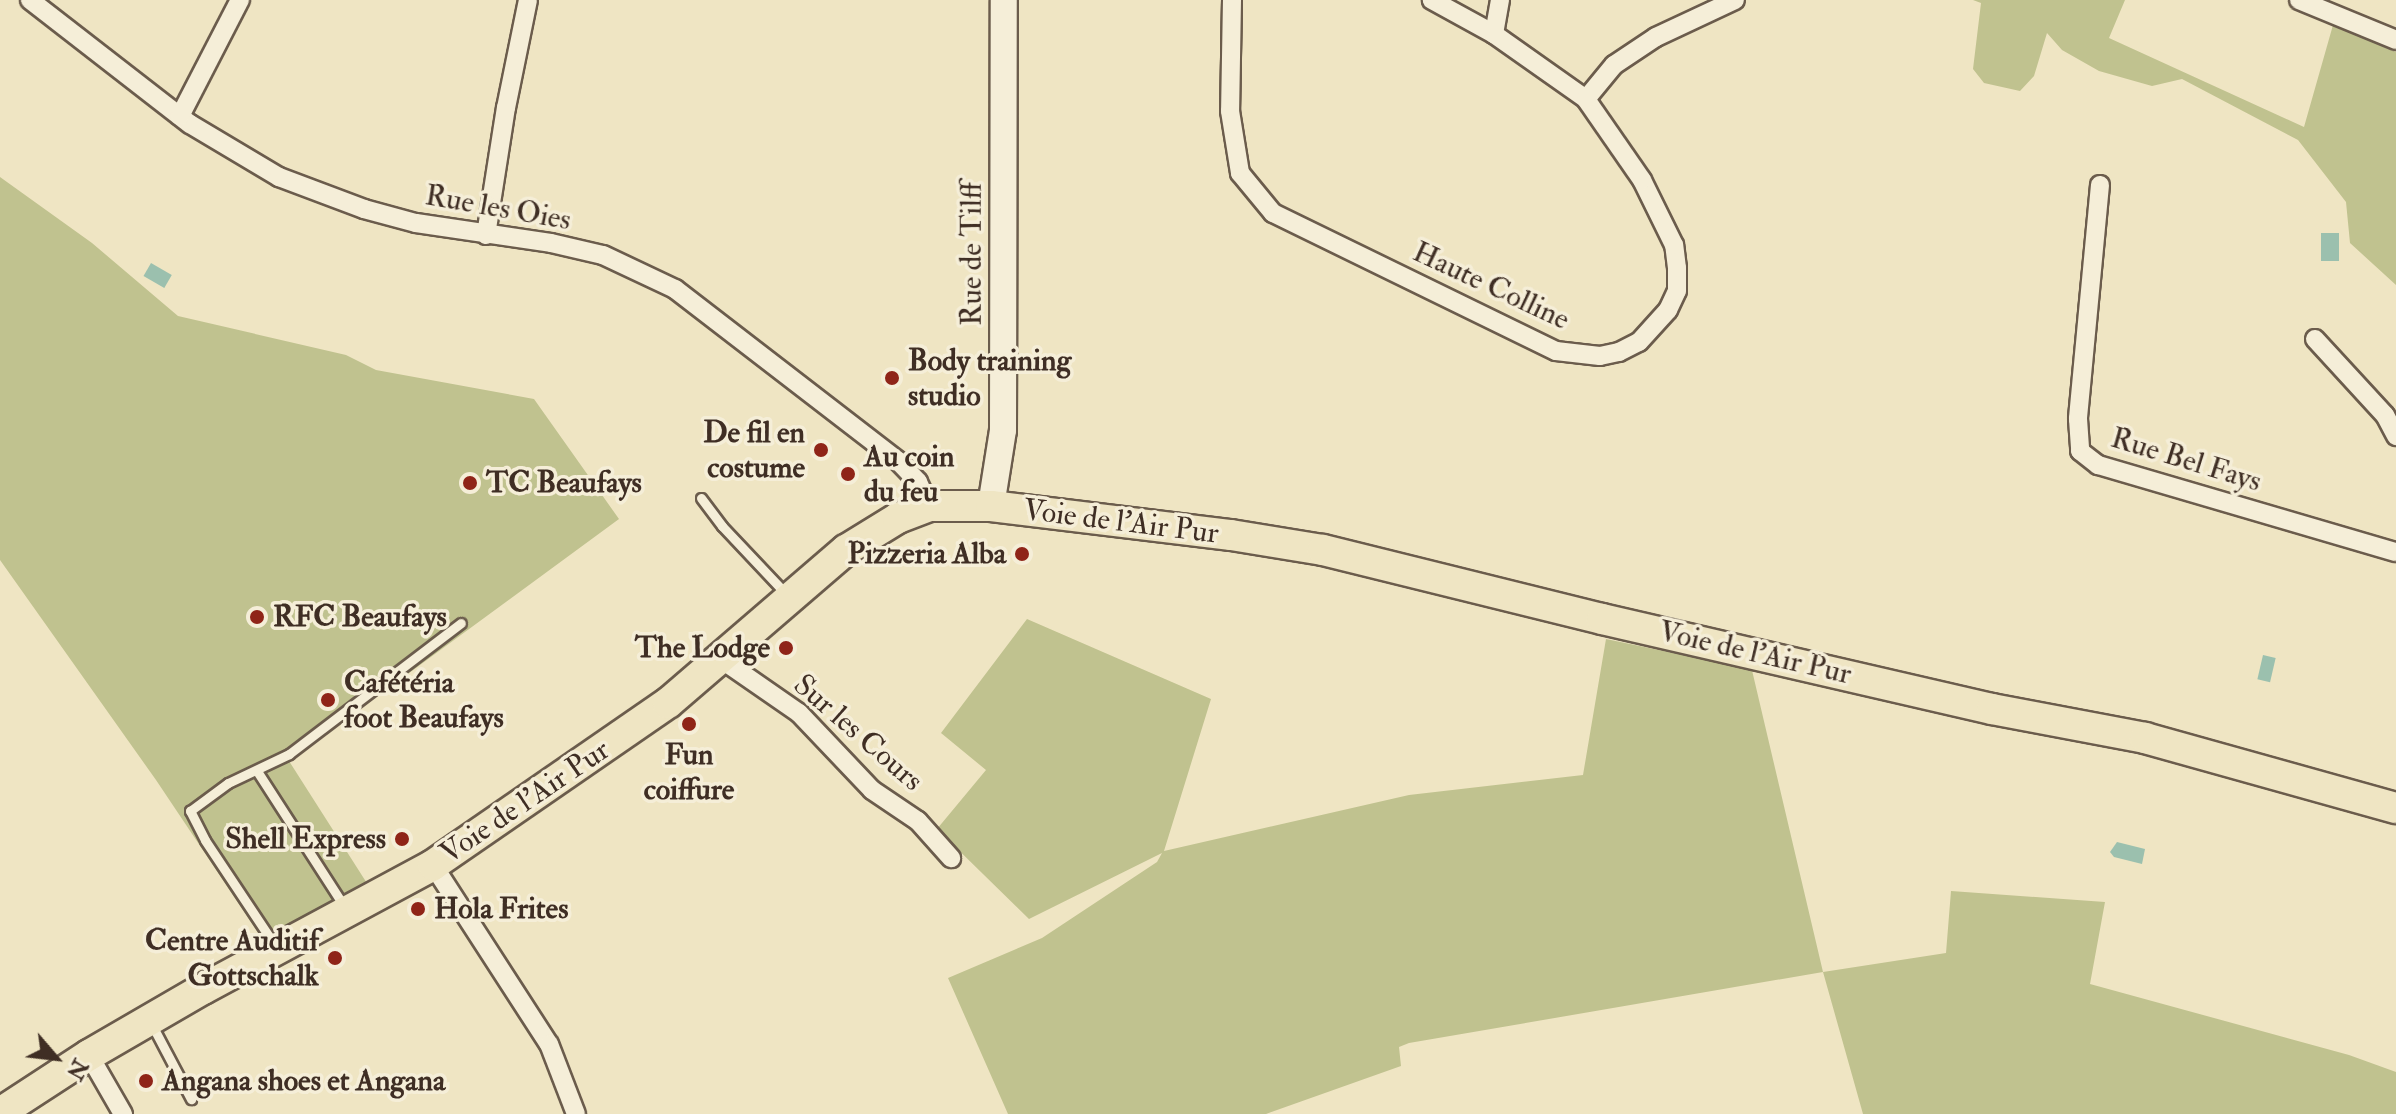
<!DOCTYPE html>
<meta charset="utf-8">
<style>
body{margin:0}
#map{position:relative;width:2396px;height:1114px;overflow:hidden;background:#efe5c3;font-family:"IM FELL Double Pica",serif}
div>[style]{position:absolute}
.green>*{inset:0;background:#c0c28f}
.water>*{inset:0;background:#9bc0ae;transform-origin:0 0}
.roads{filter:drop-shadow(2px 0 #6b5c4c) drop-shadow(-2px 0 #6b5c4c) drop-shadow(0 2px #6b5c4c) drop-shadow(0 -2px #6b5c4c)}
.lane>*{height:9px;margin:-4.5px;padding:0 4.5px;transform-origin:4.5px;border-radius:4.5px;background:#f5eed8}
.street>*{height:18px;margin:-9px;padding:0 9px;transform-origin:9px;border-radius:9px;background:#f5eed8}
.secondary>*{height:26px;margin:-13px;padding:0 13px;transform-origin:13px;border-radius:13px;background:#f5eed8}
.primary>*{height:30px;margin:-15px;padding:0 15px;transform-origin:15px;border-radius:15px;background:#efe5c3}
.dots>*{width:22px;height:22px;translate:-50% -50%;box-sizing:border-box;border:4px solid #f5eed8;border-radius:50%}
span{translate:-50% -50%;white-space:nowrap;text-align:center;line-height:1.15;-webkit-text-stroke:7px #f5eed8;paint-order:stroke}
.street-label{font-size:30px;color:#3f2e24}
.poi-label{font-size:30px;color:#3f2e24;font-weight:700}
.left{translate:0 -50%;text-align:left}
.right{translate:-100% -50%;text-align:right}
.north{position:absolute;left:16px;top:1018px;width:80px;height:80px;-webkit-text-stroke:6px #f5eed8;paint-order:stroke;rotate:118deg;font-size:22px;font-weight:700;line-height:32px;text-align:center;color:#3f2e24}
.north::after{content:'';display:block;margin:auto;width:28px;height:36px;background:#3f2e24;clip-path:polygon(50% 0,100% 100%,50% 72%,0 100%)}
</style>
<div id="map">
<div class="green">
<div style="clip-path:polygon(1973px 0,2125px 0,2109px 38px,2304px 127px,2333px 25px,2396px 52px,2396px 285px,2350px 243px,2346px 202px,2298px 140px,2182px 79px,2152px 86px,2099px 71px,2062px 50px,2047px 33px,2034px 76px,2020px 91px,1984px 83px,1973px 69px,1981px 3px)"></div>
<div style="clip-path:polygon(0 177px,92px 243px,178px 316px,346px 355px,376px 370px,534px 399px,619px 519px,289px 761px,370px 888px,265px 943px,156px 780px,0 560px)"></div>
<div style="clip-path:polygon(1027px 619px,1211px 699px,1164px 851px,1409px 795px,1583px 775px,1606px 639px,1721px 663px,1751px 666px,1823px 972px,1946px 953px,1951px 891px,2105px 902px,2090px 984px,2349px 1055px,2396px 1072px,2396px 1114px,1863px 1114px,1823px 972px,1409px 1043px,1399px 1047px,1401px 1066px,1266px 1114px,1008px 1114px,948px 978px,1042px 938px,1157px 862px,1162px 853px,1029px 919px,937px 829px,986px 770px,941px 733px)"></div>
</div>
<div class="water">
<div style="left:2321px;top:233px;width:18px;height:28px"></div>
<div style="left:151px;top:263px;width:24px;height:15px;rotate:30deg"></div>
<div style="left:2263px;top:655px;width:13px;height:25px;rotate:13deg"></div>
<div style="clip-path:polygon(2117px 842px,2145px 849px,2142px 864px,2114px 857px,2110px 852px)"></div>
</div>
<div class="roads">
<div class="lane">
<div style="left:701px;top:498px;width:35px;rotate:53deg"></div>
<div style="left:722px;top:526px;width:93px;rotate:46.7deg"></div>
<div style="left:257px;top:771px;width:161px;rotate:57.2deg"></div>
<div style="left:276px;top:947px;width:128px;rotate:-123.6deg"></div>
<div style="left:205px;top:840px;width:33px;rotate:-117deg"></div>
<div style="left:190px;top:811px;width:47px;rotate:-36.4deg"></div>
<div style="left:228px;top:783px;width:68px;rotate:-25.4deg"></div>
<div style="left:289px;top:754px;width:216px;rotate:-37.3deg"></div>
<div style="left:152px;top:1025px;width:84px;rotate:62.2deg"></div>
</div>
<div class="street">
<div style="left:30px;top:0;width:202px;rotate:37.8deg"></div>
<div style="left:190px;top:124px;width:104px;rotate:30.8deg"></div>
<div style="left:279px;top:177px;width:91px;rotate:20.6deg"></div>
<div style="left:364px;top:209px;width:54px;rotate:15.1deg"></div>
<div style="left:416px;top:223px;width:136px;rotate:8.4deg"></div>
<div style="left:551px;top:243px;width:53px;rotate:13deg"></div>
<div style="left:603px;top:255px;width:80px;rotate:25.3deg"></div>
<div style="left:675px;top:289px;width:282px;rotate:37.6deg"></div>
<div style="left:898px;top:461px;width:29px;rotate:46deg"></div>
<div style="left:918px;top:482px;width:26px;rotate:65deg"></div>
<div style="left:1232px;top:0;width:111px;rotate:91deg"></div>
<div style="left:1230px;top:111px;width:63px;rotate:80.8deg"></div>
<div style="left:1240px;top:173px;width:52px;rotate:50.5deg"></div>
<div style="left:1273px;top:213px;width:315px;rotate:26deg"></div>
<div style="left:1556px;top:351px;width:44px;rotate:6.5deg"></div>
<div style="left:1600px;top:356px;width:19px;rotate:-12deg"></div>
<div style="left:1619px;top:352px;width:22px;rotate:-27deg"></div>
<div style="left:1639px;top:342px;width:43px;rotate:-47.8deg"></div>
<div style="left:1668px;top:310px;width:21px;rotate:-65deg"></div>
<div style="left:1677px;top:291px;width:23px;rotate:-90deg"></div>
<div style="left:1677px;top:268px;width:23px;rotate:-97deg"></div>
<div style="left:1674px;top:245px;width:72px;rotate:-116.2deg"></div>
<div style="left:1642px;top:180px;width:98px;rotate:-124.7deg"></div>
<div style="left:1586px;top:99px;width:113px;rotate:-144.8deg"></div>
<div style="left:1494px;top:34px;width:71px;rotate:-151.3deg"></div>
<div style="left:2299px;top:0;width:105px;rotate:22.4deg"></div>
<div style="left:1494px;top:34px;width:35px;rotate:-80deg"></div>
<div style="left:1586px;top:99px;width:44px;rotate:-50.5deg"></div>
<div style="left:1614px;top:65px;width:50px;rotate:-33.7deg"></div>
<div style="left:1656px;top:37px;width:87px;rotate:-25.1deg"></div>
<div style="left:180px;top:116px;width:131px;rotate:-62.7deg"></div>
<div style="left:2100px;top:185px;width:235px;rotate:95.4deg"></div>
<div style="left:2078px;top:419px;width:32px;rotate:86deg"></div>
<div style="left:2080px;top:451px;width:23px;rotate:38deg"></div>
<div style="left:2098px;top:465px;width:310px;rotate:16.3deg"></div>
<div style="left:486px;top:235px;width:129px;rotate:-81.1deg"></div>
<div style="left:506px;top:108px;width:110px;rotate:-78.5deg"></div>
<div style="left:2315px;top:339px;width:103px;rotate:47.4deg"></div>
<div style="left:2385px;top:415px;width:24px;rotate:62deg"></div>
<div style="left:721px;top:659px;width:95px;rotate:34.7deg"></div>
<div style="left:799px;top:713px;width:106px;rotate:46.5deg"></div>
<div style="left:872px;top:790px;width:55px;rotate:34deg"></div>
<div style="left:918px;top:821px;width:50px;rotate:48.3deg"></div>
<div style="left:433px;top:865px;width:213px;rotate:57.1deg"></div>
<div style="left:549px;top:1044px;width:75px;rotate:68.9deg"></div>
<div style="left:89px;top:1055px;width:68px;rotate:60deg"></div>
</div>
<div class="secondary">
<div style="left:991px;top:506px;width:77px;rotate:-81deg"></div>
<div style="left:1003px;top:430px;width:430px;rotate:-89.9deg"></div>
</div>
<div class="primary">
<div style="left:0;top:1113px;width:106px;rotate:-33.1deg"></div>
<div style="left:89px;top:1055px;width:132px;rotate:-30.1deg"></div>
<div style="left:203px;top:989px;width:261px;rotate:-28.3deg"></div>
<div style="left:433px;top:865px;width:285px;rotate:-34.6deg"></div>
<div style="left:668px;top:703px;width:235px;rotate:-40.7deg"></div>
<div style="left:846px;top:550px;width:61px;rotate:-31.6deg"></div>
<div style="left:898px;top:518px;width:33px;rotate:-21deg"></div>
<div style="left:929px;top:506px;width:62px"></div>
<div style="left:991px;top:506px;width:242px;rotate:6.9deg"></div>
<div style="left:1231px;top:535px;width:93px;rotate:9.3deg"></div>
<div style="left:1323px;top:550px;width:287px;rotate:13.9deg"></div>
<div style="left:1602px;top:619px;width:400px;rotate:13deg"></div>
<div style="left:1992px;top:709px;width:156px;rotate:10.7deg"></div>
<div style="left:2145px;top:738px;width:261px;rotate:15.6deg"></div>
</div>
</div>
<div class="dots">
<div style="left:892px;top:378px;background:#8f2418"></div>
<div style="left:821px;top:450px;background:#8f2418"></div>
<div style="left:848px;top:474px;background:#8f2418"></div>
<div style="left:470px;top:483px;background:#8f2418"></div>
<div style="left:1022px;top:554px;background:#8f2418"></div>
<div style="left:257px;top:617px;background:#8f2418"></div>
<div style="left:786px;top:648px;background:#8f2418"></div>
<div style="left:328px;top:700px;background:#8f2418"></div>
<div style="left:689px;top:724px;background:#8f2418"></div>
<div style="left:402px;top:839px;background:#8f2418"></div>
<div style="left:418px;top:909px;background:#8f2418"></div>
<div style="left:335px;top:958px;background:#8f2418"></div>
<div style="left:146px;top:1081px;background:#8f2418"></div>
</div>
<div class="street-label">
<span style="left:498px;top:208px;rotate:10deg">Rue les Oies</span>
<span style="left:972px;top:254px;rotate:-90deg">Rue de Tilff</span>
<span style="left:1491px;top:286px;rotate:25deg">Haute Colline</span>
<span style="left:2186px;top:460px;rotate:17deg">Rue Bel Fays</span>
<span style="left:1121px;top:522px;rotate:7deg">Voie de l'Air Pur</span>
<span style="left:1755px;top:653px;rotate:13deg">Voie de l'Air Pur</span>
<span style="left:858px;top:733px;rotate:41deg">Sur les Cours</span>
<span style="left:525px;top:802px;rotate:-34deg">Voie de l'Air Pur</span>
</div>
<div class="poi-label">
<span class="left" style="left:908px;top:378px">Body training<br>studio</span>
<span class="right" style="left:805px;top:450px">De fil en<br>costume</span>
<span class="left" style="left:864px;top:474px">Au coin<br>du feu</span>
<span class="left" style="left:486px;top:483px">TC Beaufays</span>
<span class="right" style="left:1006px;top:554px">Pizzeria Alba</span>
<span class="left" style="left:273px;top:617px">RFC Beaufays</span>
<span class="right" style="left:770px;top:648px">The Lodge</span>
<span class="left" style="left:344px;top:700px">Cafétéria<br>foot Beaufays</span>
<span style="left:689px;top:772px">Fun<br>coiffure</span>
<span class="right" style="left:386px;top:839px">Shell Express</span>
<span class="left" style="left:434px;top:909px">Hola Frites</span>
<span class="right" style="left:319px;top:958px">Centre Auditif<br>Gottschalk</span>
<span class="left" style="left:162px;top:1081px">Angana shoes et Angana</span>
</div>
<div class="north">N</div>
</div>
